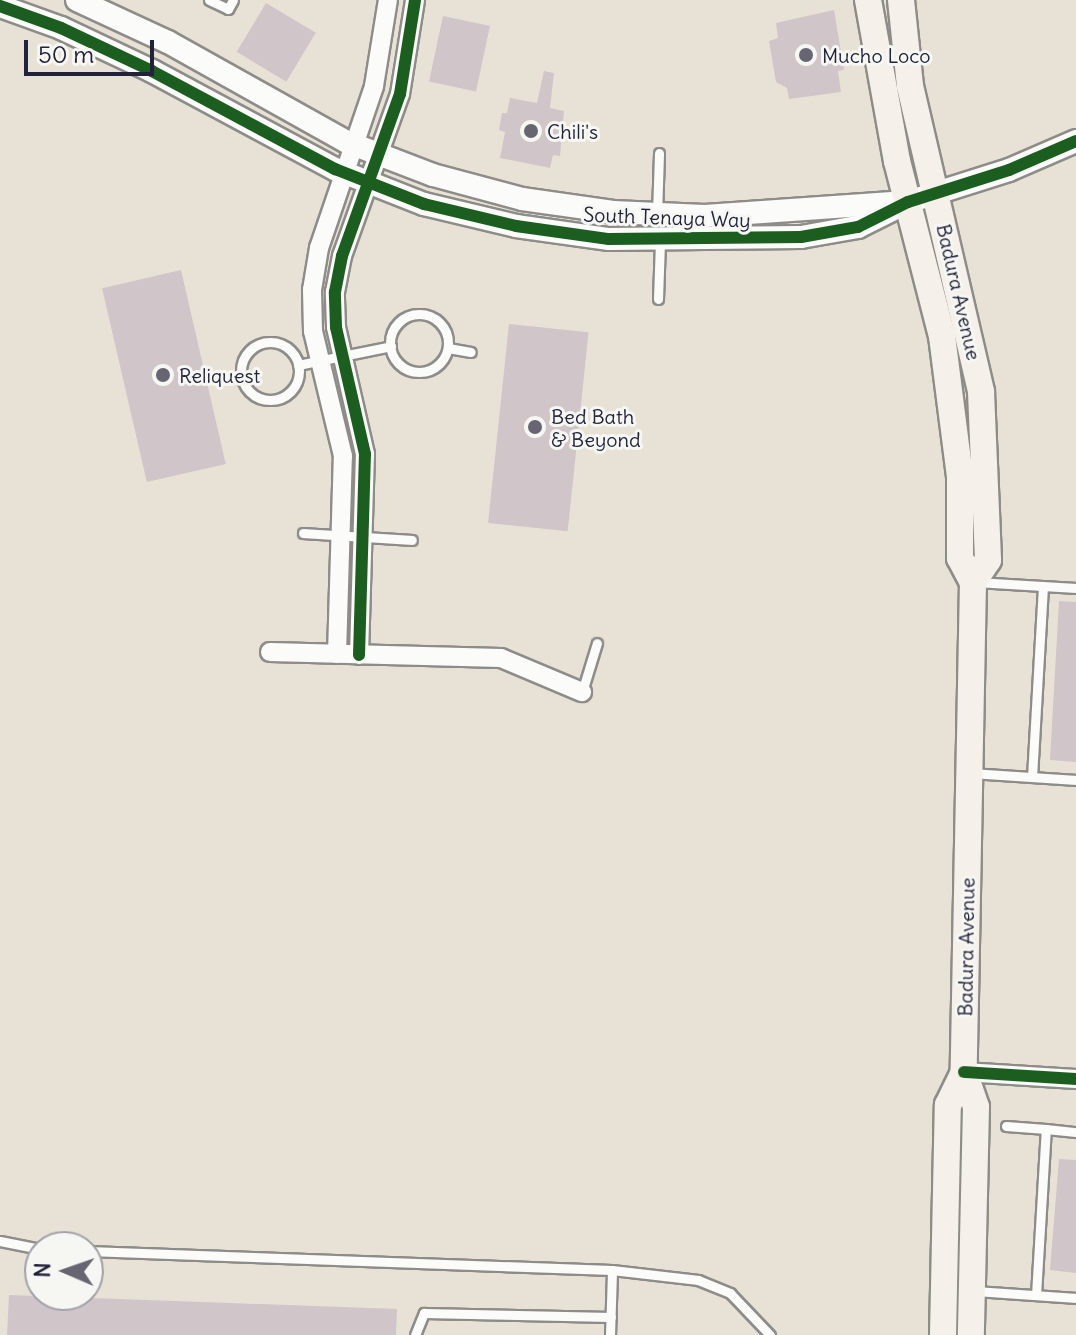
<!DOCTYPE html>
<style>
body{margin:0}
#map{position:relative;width:1076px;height:1335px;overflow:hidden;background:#e7e2d5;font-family:Delius,sans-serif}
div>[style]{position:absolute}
.building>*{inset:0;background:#d0c5c9;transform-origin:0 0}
.roads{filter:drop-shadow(2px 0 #8e8c89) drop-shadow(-2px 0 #8e8c89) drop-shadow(0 2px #8e8c89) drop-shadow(0 -2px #8e8c89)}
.service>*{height:9px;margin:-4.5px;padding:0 4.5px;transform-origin:4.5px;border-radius:4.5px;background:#fbfbf9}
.service>.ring{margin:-4.5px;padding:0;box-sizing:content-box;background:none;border:9px solid #fbfbf9;border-radius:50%}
.minor>*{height:18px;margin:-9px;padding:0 9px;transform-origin:9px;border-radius:9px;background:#fbfbf9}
.tertiary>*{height:22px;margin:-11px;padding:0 11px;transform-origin:11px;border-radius:11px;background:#fbfbf9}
.secondary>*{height:26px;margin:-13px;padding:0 13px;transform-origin:13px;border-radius:13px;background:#f5f0ea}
.cycleway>*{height:12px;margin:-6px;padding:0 6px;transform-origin:6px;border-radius:6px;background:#1b5e20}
.dots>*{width:22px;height:22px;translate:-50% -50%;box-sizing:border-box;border:4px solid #f6f6f2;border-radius:50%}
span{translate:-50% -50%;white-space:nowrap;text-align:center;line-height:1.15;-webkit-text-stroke:6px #f6f6f2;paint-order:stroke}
.poi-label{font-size:20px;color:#22223b}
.left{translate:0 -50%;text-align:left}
.street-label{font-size:20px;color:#22223b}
.north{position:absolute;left:24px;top:1231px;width:80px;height:80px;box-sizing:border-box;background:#f6f6f2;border:2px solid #a1a1a9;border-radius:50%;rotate:272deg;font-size:22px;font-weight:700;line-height:32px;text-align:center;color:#22223b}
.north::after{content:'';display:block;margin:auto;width:28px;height:36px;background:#676571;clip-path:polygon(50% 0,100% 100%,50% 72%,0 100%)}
.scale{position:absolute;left:24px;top:40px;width:130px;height:36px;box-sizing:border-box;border:4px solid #22223b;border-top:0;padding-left:10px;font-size:24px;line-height:28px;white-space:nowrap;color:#22223b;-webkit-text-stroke:6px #f6f6f2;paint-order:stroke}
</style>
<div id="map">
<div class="building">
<div style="left:266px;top:3px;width:58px;height:57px;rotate:31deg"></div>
<div style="clip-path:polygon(834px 10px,844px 70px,838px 71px,841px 92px,789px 99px,787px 88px,776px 82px,769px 41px,778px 38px,776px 23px)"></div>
<div style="left:443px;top:16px;width:48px;height:67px;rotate:12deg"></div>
<div style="clip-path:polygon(544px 71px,554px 73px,550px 108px,564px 111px,560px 156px,553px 155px,550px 168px,500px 158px,505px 132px,499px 130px,502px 113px,507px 113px,510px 98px,537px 103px)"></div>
<div style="left:181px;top:270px;width:199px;height:81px;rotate:77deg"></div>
<div style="left:509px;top:324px;width:80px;height:200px;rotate:6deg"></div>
<div style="clip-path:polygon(1059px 601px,1076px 602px,1076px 762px,1050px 760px)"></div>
<div style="clip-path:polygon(1059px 1159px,1076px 1160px,1076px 1273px,1050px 1270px)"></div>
<div style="clip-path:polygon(9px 1295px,397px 1309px,396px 1335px,7px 1335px)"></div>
</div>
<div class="roads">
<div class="service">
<div style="left:209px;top:0;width:21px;rotate:25deg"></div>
<div style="left:228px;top:9px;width:10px;rotate:-61deg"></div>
<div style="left:657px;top:214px;width:61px;rotate:-88.1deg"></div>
<div style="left:658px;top:299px;width:58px;rotate:-88deg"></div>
<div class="ring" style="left:390px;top:314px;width:49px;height:49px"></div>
<div class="ring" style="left:241px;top:342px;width:49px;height:49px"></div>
<div style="left:448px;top:348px;width:23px;rotate:10deg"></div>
<div style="left:298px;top:365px;width:95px;rotate:-11.5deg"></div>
<div style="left:303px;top:533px;width:109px;rotate:3.7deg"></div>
<div style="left:976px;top:582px;width:100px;rotate:3.4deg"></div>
<div style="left:582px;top:692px;width:51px;rotate:-73deg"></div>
<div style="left:971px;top:773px;width:105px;rotate:3.8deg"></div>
<div style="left:1032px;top:777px;width:191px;rotate:-86.7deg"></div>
<div style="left:1006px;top:1126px;width:40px;rotate:4.3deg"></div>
<div style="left:0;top:1241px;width:41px;rotate:11.3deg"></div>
<div style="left:88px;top:1251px;width:524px;rotate:2.08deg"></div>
<div style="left:612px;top:1270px;width:87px;rotate:6.6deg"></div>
<div style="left:698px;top:1280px;width:35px;rotate:22deg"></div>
<div style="left:730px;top:1293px;width:58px;rotate:46.4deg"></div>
<div style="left:976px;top:1291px;width:100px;rotate:4deg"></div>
<div style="left:1036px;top:1295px;width:166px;rotate:-86.6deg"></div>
<div style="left:1046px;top:1129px;width:30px;rotate:6deg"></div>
<div style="left:415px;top:1335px;width:24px;rotate:-68deg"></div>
<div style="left:424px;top:1313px;width:187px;rotate:1.2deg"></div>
<div style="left:610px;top:1335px;width:65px;rotate:-88.2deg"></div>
</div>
<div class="minor">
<div style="left:270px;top:652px;width:231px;rotate:1.5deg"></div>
<div style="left:501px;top:658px;width:88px;rotate:22.8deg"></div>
<div style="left:337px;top:654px;width:198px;rotate:-88.3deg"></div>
<div style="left:343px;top:456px;width:129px;rotate:-103.5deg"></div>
<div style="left:313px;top:331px;width:41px;rotate:-91.4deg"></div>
<div style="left:312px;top:290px;width:43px;rotate:-80.5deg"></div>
<div style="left:319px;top:248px;width:171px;rotate:-71.2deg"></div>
<div style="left:374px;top:86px;width:87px;rotate:-80.8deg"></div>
<div style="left:359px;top:655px;width:201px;rotate:-88.3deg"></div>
<div style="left:365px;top:454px;width:130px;rotate:-102.9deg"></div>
<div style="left:336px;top:327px;width:35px;rotate:-92deg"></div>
<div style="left:335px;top:292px;width:37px;rotate:-79deg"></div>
<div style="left:342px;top:256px;width:172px;rotate:-70.3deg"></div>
<div style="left:400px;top:94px;width:95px;rotate:-80.9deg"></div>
<div style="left:964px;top:1072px;width:112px;rotate:3.6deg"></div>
</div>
<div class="tertiary">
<div style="left:77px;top:0;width:100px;rotate:24.8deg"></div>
<div style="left:168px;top:42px;width:205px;rotate:29.2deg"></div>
<div style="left:347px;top:142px;width:92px;rotate:21deg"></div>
<div style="left:433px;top:175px;width:92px;rotate:15.1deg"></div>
<div style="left:522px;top:199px;width:92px;rotate:8.1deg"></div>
<div style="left:613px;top:212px;width:92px;rotate:2.5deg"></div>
<div style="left:705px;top:216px;width:198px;rotate:-4deg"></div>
<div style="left:0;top:6px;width:65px;rotate:19.8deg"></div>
<div style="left:61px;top:28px;width:101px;rotate:25.3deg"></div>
<div style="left:152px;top:71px;width:208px;rotate:28.2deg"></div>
<div style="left:335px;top:169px;width:96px;rotate:21.5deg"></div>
<div style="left:424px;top:204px;width:95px;rotate:13.4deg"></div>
<div style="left:516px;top:226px;width:94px;rotate:8deg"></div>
<div style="left:609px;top:239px;width:192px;rotate:-0.6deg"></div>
<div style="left:801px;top:237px;width:58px;rotate:-10deg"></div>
<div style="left:858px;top:227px;width:56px;rotate:-26.6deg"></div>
<div style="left:908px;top:202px;width:106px;rotate:-17.6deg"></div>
<div style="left:1009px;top:170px;width:73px;rotate:-23.4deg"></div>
</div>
<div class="secondary">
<div style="left:868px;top:0;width:164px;rotate:79.8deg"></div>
<div style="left:897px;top:161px;width:181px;rotate:75.6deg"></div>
<div style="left:942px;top:336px;width:141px;rotate:82.7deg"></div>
<div style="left:960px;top:476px;width:82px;rotate:90deg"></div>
<div style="left:960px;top:558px;width:27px;rotate:62deg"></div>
<div style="left:973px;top:582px;width:490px;rotate:91.1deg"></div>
<div style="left:964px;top:1072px;width:37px;rotate:71deg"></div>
<div style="left:976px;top:1107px;width:228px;rotate:91.3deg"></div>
<div style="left:901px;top:0;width:86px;rotate:84deg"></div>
<div style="left:910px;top:86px;width:314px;rotate:76.9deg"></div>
<div style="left:981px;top:392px;width:168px;rotate:87.6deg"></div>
<div style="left:988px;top:560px;width:27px;rotate:124deg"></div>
<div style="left:943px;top:1335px;width:230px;rotate:-88.8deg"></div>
<div style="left:948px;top:1105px;width:37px;rotate:-64deg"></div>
</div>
</div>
<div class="cycleway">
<div style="left:0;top:6px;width:65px;rotate:19.8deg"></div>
<div style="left:61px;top:28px;width:101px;rotate:25.3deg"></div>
<div style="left:152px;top:71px;width:208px;rotate:28.2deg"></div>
<div style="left:335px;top:169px;width:96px;rotate:21.5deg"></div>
<div style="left:424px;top:204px;width:95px;rotate:13.4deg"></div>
<div style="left:516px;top:226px;width:94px;rotate:8deg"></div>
<div style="left:609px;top:239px;width:192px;rotate:-0.6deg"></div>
<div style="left:801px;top:237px;width:58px;rotate:-10deg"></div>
<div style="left:858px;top:227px;width:56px;rotate:-26.6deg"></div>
<div style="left:908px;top:202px;width:106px;rotate:-17.6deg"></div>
<div style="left:1009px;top:170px;width:73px;rotate:-23.4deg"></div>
<div style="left:359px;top:655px;width:201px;rotate:-88.3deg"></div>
<div style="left:365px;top:454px;width:130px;rotate:-102.9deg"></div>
<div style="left:336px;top:327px;width:35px;rotate:-92deg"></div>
<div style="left:335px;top:292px;width:37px;rotate:-79deg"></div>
<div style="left:342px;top:256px;width:172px;rotate:-70.3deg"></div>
<div style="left:400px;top:94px;width:95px;rotate:-80.9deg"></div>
<div style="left:964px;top:1072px;width:112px;rotate:3.6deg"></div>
</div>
<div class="dots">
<div style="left:806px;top:55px;background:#676571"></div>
<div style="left:531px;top:131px;background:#676571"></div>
<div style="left:163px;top:375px;background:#676571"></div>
<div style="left:535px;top:427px;background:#676571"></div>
</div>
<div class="poi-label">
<span class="left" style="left:822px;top:55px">Mucho Loco</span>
<span class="left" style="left:547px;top:131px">Chili's</span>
<span class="left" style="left:179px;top:375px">Reliquest</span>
<span class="left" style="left:551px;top:428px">Bed Bath<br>&amp; Beyond</span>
</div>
<div class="street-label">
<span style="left:667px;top:217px;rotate:2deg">South Tenaya Way</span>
<span style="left:959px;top:292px;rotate:77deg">Badura Avenue</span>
<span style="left:966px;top:947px;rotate:-89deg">Badura Avenue</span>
</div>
<div class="north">N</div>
<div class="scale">50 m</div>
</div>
